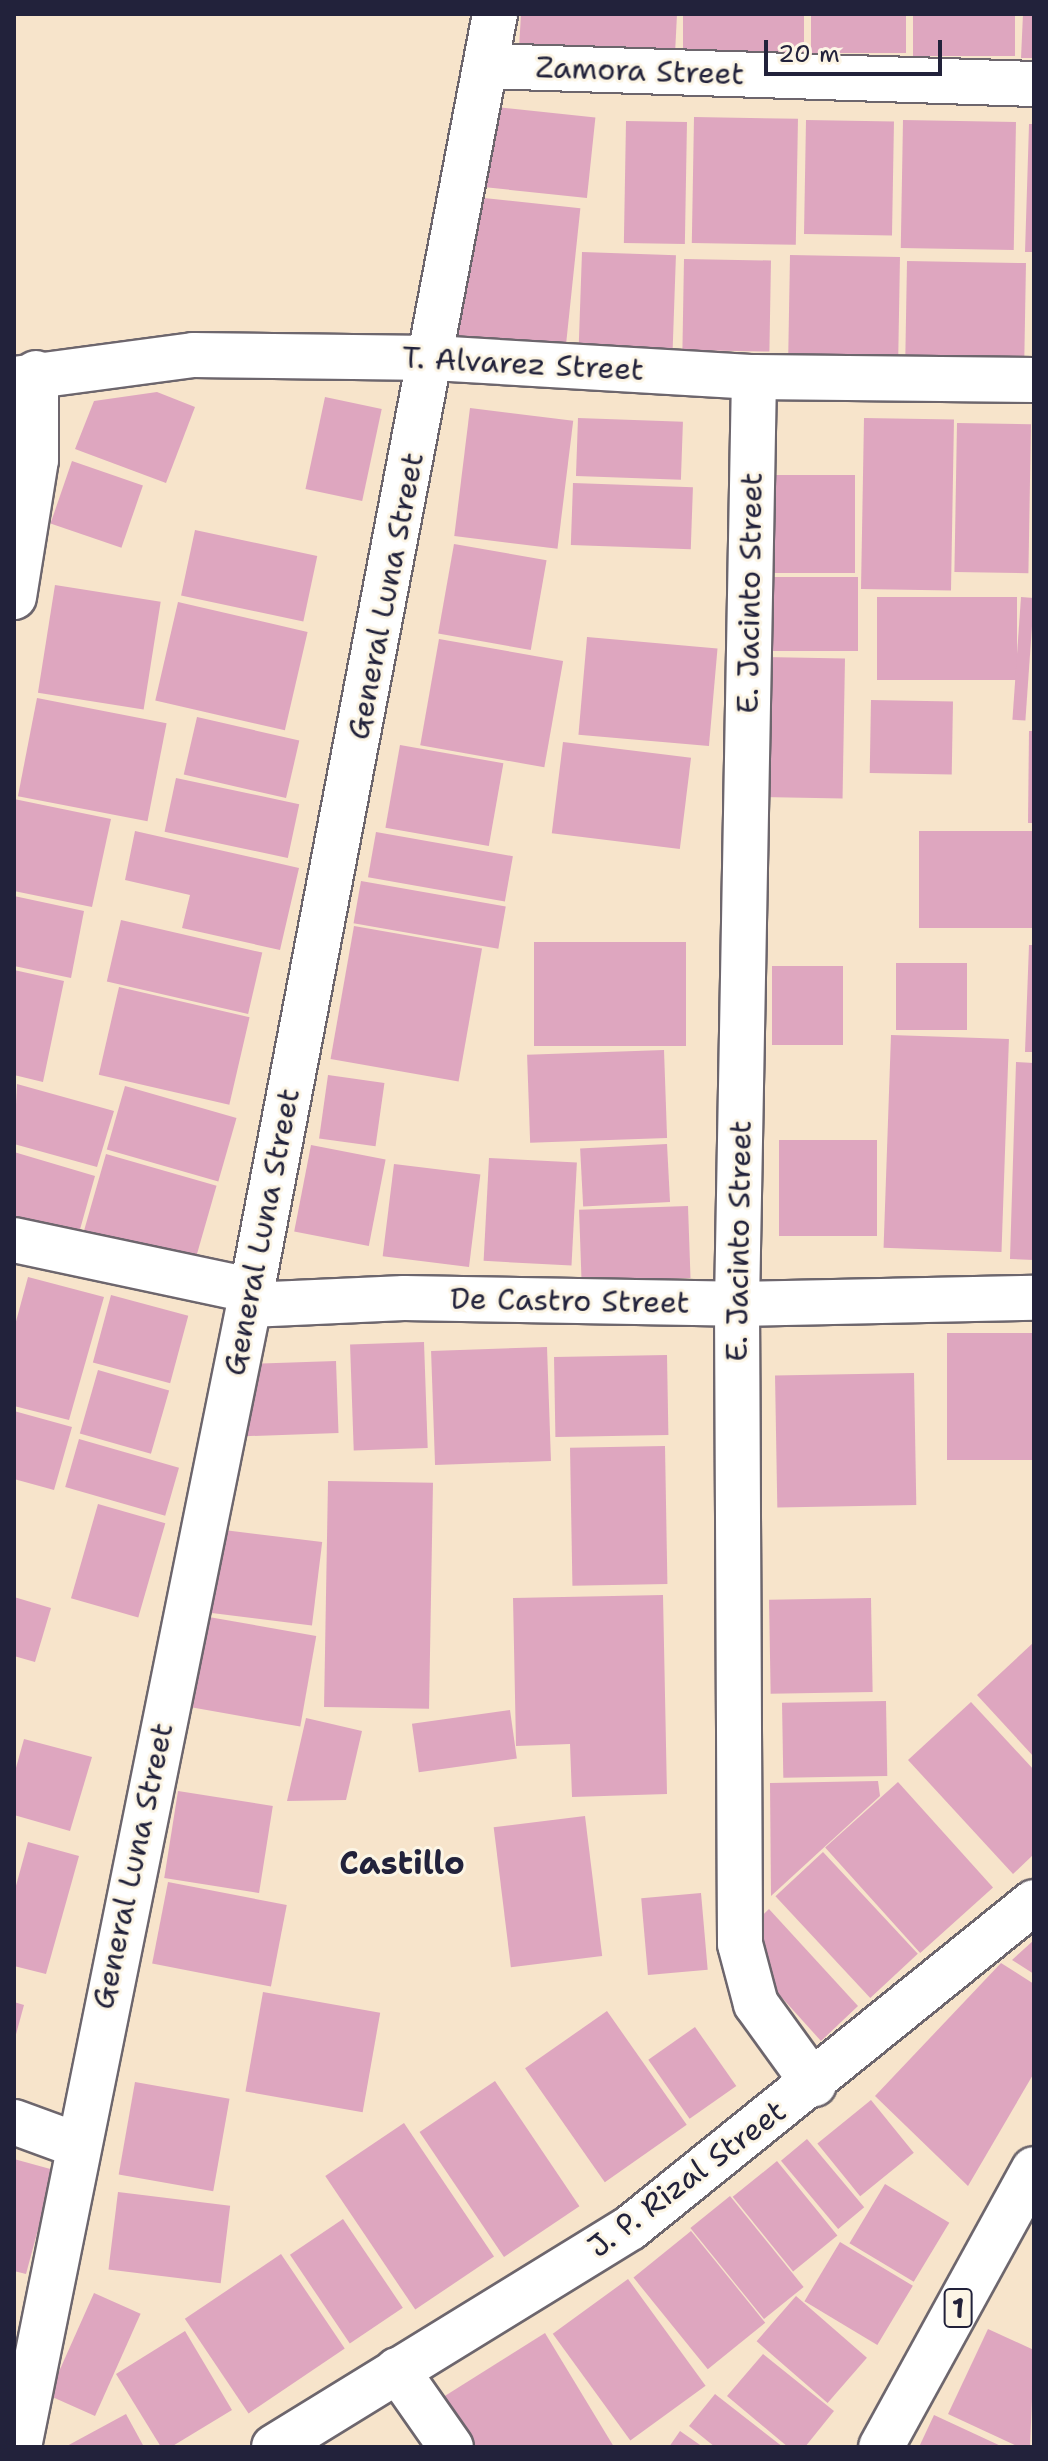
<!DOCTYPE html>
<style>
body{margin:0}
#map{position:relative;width:1048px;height:2461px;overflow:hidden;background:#f7e4cb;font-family:"Shantell Sans",sans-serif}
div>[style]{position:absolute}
.building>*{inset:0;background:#dea6bf;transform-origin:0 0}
.roads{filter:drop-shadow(2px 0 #6d666d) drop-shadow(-2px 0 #6d666d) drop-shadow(0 2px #6d666d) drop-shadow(0 -2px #6d666d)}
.minor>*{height:44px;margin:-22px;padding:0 22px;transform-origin:22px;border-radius:22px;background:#fff}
.major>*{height:44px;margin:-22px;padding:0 22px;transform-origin:22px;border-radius:22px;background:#fff}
span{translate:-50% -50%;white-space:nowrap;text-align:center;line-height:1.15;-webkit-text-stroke:6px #fcf5e5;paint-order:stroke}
.shield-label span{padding:2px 6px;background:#fcf5e5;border:2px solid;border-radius:6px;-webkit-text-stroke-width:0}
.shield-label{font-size:28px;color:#22223b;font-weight:700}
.street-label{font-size:30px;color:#22223b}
.neighbourhood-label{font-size:32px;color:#22223b;font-weight:700}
.frame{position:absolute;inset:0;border:16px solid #22223b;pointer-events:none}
.scale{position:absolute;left:764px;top:40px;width:178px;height:36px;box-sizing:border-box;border:4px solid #22223b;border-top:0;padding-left:10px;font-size:24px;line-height:28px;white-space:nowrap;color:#22223b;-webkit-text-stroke:6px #fcf5e5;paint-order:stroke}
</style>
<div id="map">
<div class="building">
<div style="clip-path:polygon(521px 14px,677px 14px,675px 54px,519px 48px)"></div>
<div style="left:683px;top:14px;width:121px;height:38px"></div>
<div style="left:811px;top:14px;width:95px;height:39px"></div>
<div style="left:913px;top:14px;width:102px;height:42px"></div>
<div style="clip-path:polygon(1023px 14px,1034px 14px,1034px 58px,1021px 58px)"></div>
<div style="left:487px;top:106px;width:109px;height:81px;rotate:6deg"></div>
<div style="left:694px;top:117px;width:104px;height:126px;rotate:1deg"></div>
<div style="left:806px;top:120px;width:88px;height:114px;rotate:1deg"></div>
<div style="left:903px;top:120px;width:113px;height:128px;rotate:1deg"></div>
<div style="left:626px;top:121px;width:61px;height:122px;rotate:1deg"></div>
<div style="clip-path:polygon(1029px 124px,1034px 124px,1034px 252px,1025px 252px)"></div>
<div style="left:465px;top:196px;width:116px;height:141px;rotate:6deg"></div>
<div style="left:582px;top:252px;width:94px;height:96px;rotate:2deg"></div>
<div style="left:790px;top:255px;width:110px;height:103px;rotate:1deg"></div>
<div style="left:684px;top:259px;width:87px;height:91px;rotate:1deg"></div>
<div style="left:907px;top:261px;width:119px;height:96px;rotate:1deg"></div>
<div style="clip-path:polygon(157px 392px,195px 407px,166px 483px,75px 449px,94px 401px)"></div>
<div style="left:325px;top:397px;width:58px;height:94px;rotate:12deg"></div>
<div style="left:470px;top:408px;width:104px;height:129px;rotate:7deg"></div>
<div style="left:578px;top:418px;width:105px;height:58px;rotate:2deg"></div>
<div style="left:864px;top:418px;width:90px;height:171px;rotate:1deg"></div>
<div style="left:957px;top:423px;width:74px;height:149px;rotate:1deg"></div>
<div style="left:72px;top:461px;width:75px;height:66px;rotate:19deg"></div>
<div style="left:763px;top:475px;width:92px;height:98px"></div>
<div style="left:573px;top:483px;width:120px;height:62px;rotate:2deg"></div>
<div style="left:195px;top:530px;width:125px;height:67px;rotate:12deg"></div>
<div style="left:454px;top:544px;width:94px;height:91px;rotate:10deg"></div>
<div style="left:772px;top:577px;width:86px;height:74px"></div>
<div style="left:55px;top:585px;width:107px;height:109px;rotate:9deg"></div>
<div style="left:877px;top:597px;width:140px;height:83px"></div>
<div style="left:1021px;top:597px;width:13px;height:123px;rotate:4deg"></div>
<div style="left:178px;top:602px;width:133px;height:101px;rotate:13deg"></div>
<div style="left:587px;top:637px;width:131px;height:98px;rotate:5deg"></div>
<div style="left:439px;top:639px;width:126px;height:108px;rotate:10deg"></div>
<div style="left:764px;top:657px;width:81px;height:140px;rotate:1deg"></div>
<div style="left:37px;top:698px;width:132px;height:100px;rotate:11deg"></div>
<div style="left:871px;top:700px;width:82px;height:73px;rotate:1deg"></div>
<div style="left:197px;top:717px;width:105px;height:59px;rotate:13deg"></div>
<div style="clip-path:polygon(1029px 731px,1034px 731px,1034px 823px,1028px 823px)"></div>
<div style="left:563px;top:742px;width:129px;height:92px;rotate:7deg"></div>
<div style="left:400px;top:745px;width:105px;height:84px;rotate:10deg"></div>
<div style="left:176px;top:778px;width:126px;height:55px;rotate:12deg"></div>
<div style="clip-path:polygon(14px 799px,111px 819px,92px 907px,14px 891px)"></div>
<div style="clip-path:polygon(135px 831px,299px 868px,280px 950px,182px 928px,190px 895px,125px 880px)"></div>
<div style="left:919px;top:831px;width:115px;height:97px"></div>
<div style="left:376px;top:832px;width:139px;height:46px;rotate:10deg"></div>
<div style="left:361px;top:881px;width:147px;height:43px;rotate:10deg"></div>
<div style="clip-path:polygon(14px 896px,84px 911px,71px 978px,14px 966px)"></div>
<div style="left:121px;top:920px;width:145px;height:63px;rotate:13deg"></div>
<div style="left:354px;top:926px;width:130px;height:135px;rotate:10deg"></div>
<div style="left:534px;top:942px;width:152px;height:104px"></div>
<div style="clip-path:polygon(1029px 945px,1034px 945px,1034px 1052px,1025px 1052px)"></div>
<div style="left:896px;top:963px;width:71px;height:67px"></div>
<div style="left:772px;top:966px;width:71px;height:79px"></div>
<div style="clip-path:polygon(14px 970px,64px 981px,43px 1082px,14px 1075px)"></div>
<div style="left:119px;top:987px;width:134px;height:90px;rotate:13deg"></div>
<div style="left:891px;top:1035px;width:118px;height:213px;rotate:2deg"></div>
<div style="left:664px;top:1050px;width:88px;height:137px;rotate:88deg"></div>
<div style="clip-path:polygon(1016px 1062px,1034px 1063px,1034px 1260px,1010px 1259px)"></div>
<div style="left:328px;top:1075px;width:57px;height:64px;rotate:8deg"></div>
<div style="clip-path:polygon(17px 1084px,114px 1111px,97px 1167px,14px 1144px)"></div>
<div style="left:125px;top:1086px;width:116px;height:66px;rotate:16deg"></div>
<div style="left:779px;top:1140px;width:98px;height:96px"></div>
<div style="left:667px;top:1144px;width:58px;height:87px;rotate:87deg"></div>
<div style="left:311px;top:1145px;width:76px;height:88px;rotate:11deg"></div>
<div style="clip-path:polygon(14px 1152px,95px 1176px,77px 1240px,14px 1222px)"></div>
<div style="left:106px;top:1154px;width:115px;height:85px;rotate:16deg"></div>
<div style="left:489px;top:1158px;width:88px;height:103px;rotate:3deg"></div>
<div style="left:394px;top:1164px;width:87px;height:93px;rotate:7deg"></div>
<div style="left:688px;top:1206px;width:72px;height:109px;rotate:88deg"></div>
<div style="clip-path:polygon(28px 1277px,104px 1297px,69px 1420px,14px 1406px,14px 1329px)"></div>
<div style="left:111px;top:1295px;width:80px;height:70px;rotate:15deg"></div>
<div style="left:1034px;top:1333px;width:127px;height:87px;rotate:90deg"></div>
<div style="left:424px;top:1342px;width:106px;height:74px;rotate:88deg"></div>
<div style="left:547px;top:1347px;width:114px;height:116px;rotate:88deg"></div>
<div style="left:667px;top:1355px;width:80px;height:113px;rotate:89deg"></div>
<div style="left:336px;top:1361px;width:72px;height:94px;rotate:88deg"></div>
<div style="left:98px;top:1370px;width:74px;height:66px;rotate:16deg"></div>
<div style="left:914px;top:1373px;width:132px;height:139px;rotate:89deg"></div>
<div style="clip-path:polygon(14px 1411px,72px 1427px,54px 1490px,14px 1479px)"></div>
<div style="left:79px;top:1439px;width:104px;height:50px;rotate:16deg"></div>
<div style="left:665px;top:1446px;width:138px;height:95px;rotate:89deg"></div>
<div style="left:328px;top:1481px;width:105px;height:226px;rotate:1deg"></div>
<div style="left:98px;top:1504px;width:70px;height:98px;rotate:16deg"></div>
<div style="left:216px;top:1529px;width:107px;height:84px;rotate:7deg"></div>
<div style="clip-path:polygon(663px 1595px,667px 1794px,572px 1797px,570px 1744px,516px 1746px,513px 1598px)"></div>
<div style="clip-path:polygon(14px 1597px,51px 1608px,35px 1662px,14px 1656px)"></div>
<div style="left:871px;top:1598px;width:94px;height:102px;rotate:89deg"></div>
<div style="left:203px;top:1616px;width:115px;height:92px;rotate:10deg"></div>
<div style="clip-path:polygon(1034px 1642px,1034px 1757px,977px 1695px)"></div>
<div style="left:886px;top:1701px;width:75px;height:104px;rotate:89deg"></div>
<div style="clip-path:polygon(971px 1702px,1034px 1770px,1034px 1854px,1013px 1874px,908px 1760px)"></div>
<div style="left:510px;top:1710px;width:49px;height:99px;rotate:82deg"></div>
<div style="clip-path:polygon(306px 1718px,362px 1731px,346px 1800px,287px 1801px)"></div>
<div style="clip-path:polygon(24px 1739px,92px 1757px,70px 1831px,14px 1815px,14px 1775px)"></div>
<div style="clip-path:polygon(878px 1781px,880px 1796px,771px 1896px,770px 1783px)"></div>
<div style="left:898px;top:1782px;width:142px;height:98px;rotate:48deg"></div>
<div style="left:178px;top:1791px;width:96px;height:88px;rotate:9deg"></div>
<div style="left:585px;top:1816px;width:141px;height:92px;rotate:83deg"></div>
<div style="clip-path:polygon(28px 1842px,79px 1856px,46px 1974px,14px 1966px,14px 1893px)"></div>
<div style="left:823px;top:1852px;width:139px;height:65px;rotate:47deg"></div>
<div style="left:168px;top:1882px;width:121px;height:83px;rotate:11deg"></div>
<div style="left:701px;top:1893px;width:77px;height:60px;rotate:85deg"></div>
<div style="clip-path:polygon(769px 1909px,858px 2006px,821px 2041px,765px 1979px,746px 1931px)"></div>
<div style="clip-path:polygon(1034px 1940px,1034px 1974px,1012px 1960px)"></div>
<div style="clip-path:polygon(1001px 1963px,1034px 1984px,1034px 2073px,968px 2186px,875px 2096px)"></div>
<div style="left:263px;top:1992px;width:119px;height:101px;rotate:10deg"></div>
<div style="clip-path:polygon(14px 2002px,24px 2005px,15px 2038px,14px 2038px)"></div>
<div style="left:607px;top:2011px;width:139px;height:100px;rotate:55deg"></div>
<div style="left:695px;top:2027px;width:72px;height:57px;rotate:55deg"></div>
<div style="left:495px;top:2081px;width:151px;height:91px;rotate:56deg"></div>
<div style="left:135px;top:2082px;width:96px;height:94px;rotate:10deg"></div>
<div style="left:871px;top:2100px;width:68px;height:69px;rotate:51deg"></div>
<div style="left:404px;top:2123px;width:161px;height:95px;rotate:56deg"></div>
<div style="left:807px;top:2139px;width:89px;height:34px;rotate:50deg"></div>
<div style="clip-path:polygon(14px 2159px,54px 2170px,26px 2274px,14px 2271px)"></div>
<div style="left:777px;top:2161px;width:96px;height:57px;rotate:51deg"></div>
<div style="left:885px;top:2184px;width:75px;height:69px;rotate:31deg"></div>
<div style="left:118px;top:2192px;width:113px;height:78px;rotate:7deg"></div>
<div style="left:730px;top:2196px;width:117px;height:51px;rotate:51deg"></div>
<div style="left:343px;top:2219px;width:107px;height:64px;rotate:56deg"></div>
<div style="left:691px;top:2231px;width:118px;height:74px;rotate:51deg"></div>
<div style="left:840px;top:2242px;width:85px;height:69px;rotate:31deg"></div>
<div style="left:281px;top:2254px;width:114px;height:116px;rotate:56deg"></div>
<div style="left:628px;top:2279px;width:132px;height:93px;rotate:54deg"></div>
<div style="left:94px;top:2293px;width:51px;height:112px;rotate:24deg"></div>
<div style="left:796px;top:2296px;width:94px;height:60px;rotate:41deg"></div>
<div style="clip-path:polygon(988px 2329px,1034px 2350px,1030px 2447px,1019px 2447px,948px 2414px)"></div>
<div style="clip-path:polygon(185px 2331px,232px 2410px,171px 2447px,161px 2447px,116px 2374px)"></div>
<div style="clip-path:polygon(545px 2333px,614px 2447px,469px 2447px,440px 2399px)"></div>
<div style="clip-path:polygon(763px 2354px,834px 2411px,805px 2447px,788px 2447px,727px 2396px)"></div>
<div style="clip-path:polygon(715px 2394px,783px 2447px,715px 2447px,689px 2426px)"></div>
<div style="clip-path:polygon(126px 2414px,144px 2447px,65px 2447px)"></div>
<div style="clip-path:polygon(934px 2415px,1003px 2447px,919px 2447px)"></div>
<div style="clip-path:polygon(680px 2431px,703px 2447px,669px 2447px)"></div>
</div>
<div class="roads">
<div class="minor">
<div style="left:486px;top:66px;width:548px;rotate:1.88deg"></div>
<div style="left:754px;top:377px;width:927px;rotate:91.05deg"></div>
<div style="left:737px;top:1304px;width:640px;rotate:89.73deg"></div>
<div style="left:740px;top:1944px;width:62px;rotate:75.1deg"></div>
<div style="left:756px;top:2004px;width:99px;rotate:54.1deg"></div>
<div style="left:14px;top:379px;width:181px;rotate:-7.6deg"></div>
<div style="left:193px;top:355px;width:240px;rotate:0.7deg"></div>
<div style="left:433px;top:358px;width:322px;rotate:3.4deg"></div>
<div style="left:754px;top:377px;width:280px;rotate:0.6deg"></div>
<div style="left:14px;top:597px;width:139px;rotate:-80.9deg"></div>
<div style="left:36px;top:460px;width:87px;rotate:-90deg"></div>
<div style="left:14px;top:1240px;width:241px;rotate:12deg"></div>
<div style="left:249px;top:1305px;width:155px;rotate:-2.6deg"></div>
<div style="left:404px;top:1298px;width:333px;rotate:1deg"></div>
<div style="left:737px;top:1304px;width:297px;rotate:-1.2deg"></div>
<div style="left:14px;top:2122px;width:67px;rotate:20.1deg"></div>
<div style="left:397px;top:2370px;width:94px;rotate:55deg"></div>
<div style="left:19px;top:2447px;width:1165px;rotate:-78.61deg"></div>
<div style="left:249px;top:1305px;width:1314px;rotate:-79.21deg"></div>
</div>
<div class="major">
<div style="left:274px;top:2447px;width:418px;rotate:-31.6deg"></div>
<div style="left:630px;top:2228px;width:519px;rotate:-38.9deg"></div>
<div style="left:881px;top:2447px;width:317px;rotate:-61.2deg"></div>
</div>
</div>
<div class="shield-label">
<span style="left:958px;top:2308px">1</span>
</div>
<div class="street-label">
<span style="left:640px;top:71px;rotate:2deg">Zamora Street</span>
<span style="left:523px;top:364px;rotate:3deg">T. Alvarez Street</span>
<span style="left:750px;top:593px;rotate:-89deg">E. Jacinto Street</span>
<span style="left:386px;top:596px;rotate:-79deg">General Luna Street</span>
<span style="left:262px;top:1232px;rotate:-79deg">General Luna Street</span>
<span style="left:739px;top:1241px;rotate:-89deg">E. Jacinto Street</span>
<span style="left:570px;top:1301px;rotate:1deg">De Castro Street</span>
<span style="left:133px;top:1866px;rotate:-78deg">General Luna Street</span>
<span style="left:687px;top:2179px;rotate:-37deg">J. P. Rizal Street</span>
</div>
<div class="neighbourhood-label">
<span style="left:402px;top:1863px">Castillo</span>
</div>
<div class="frame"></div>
<div class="scale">20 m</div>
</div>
